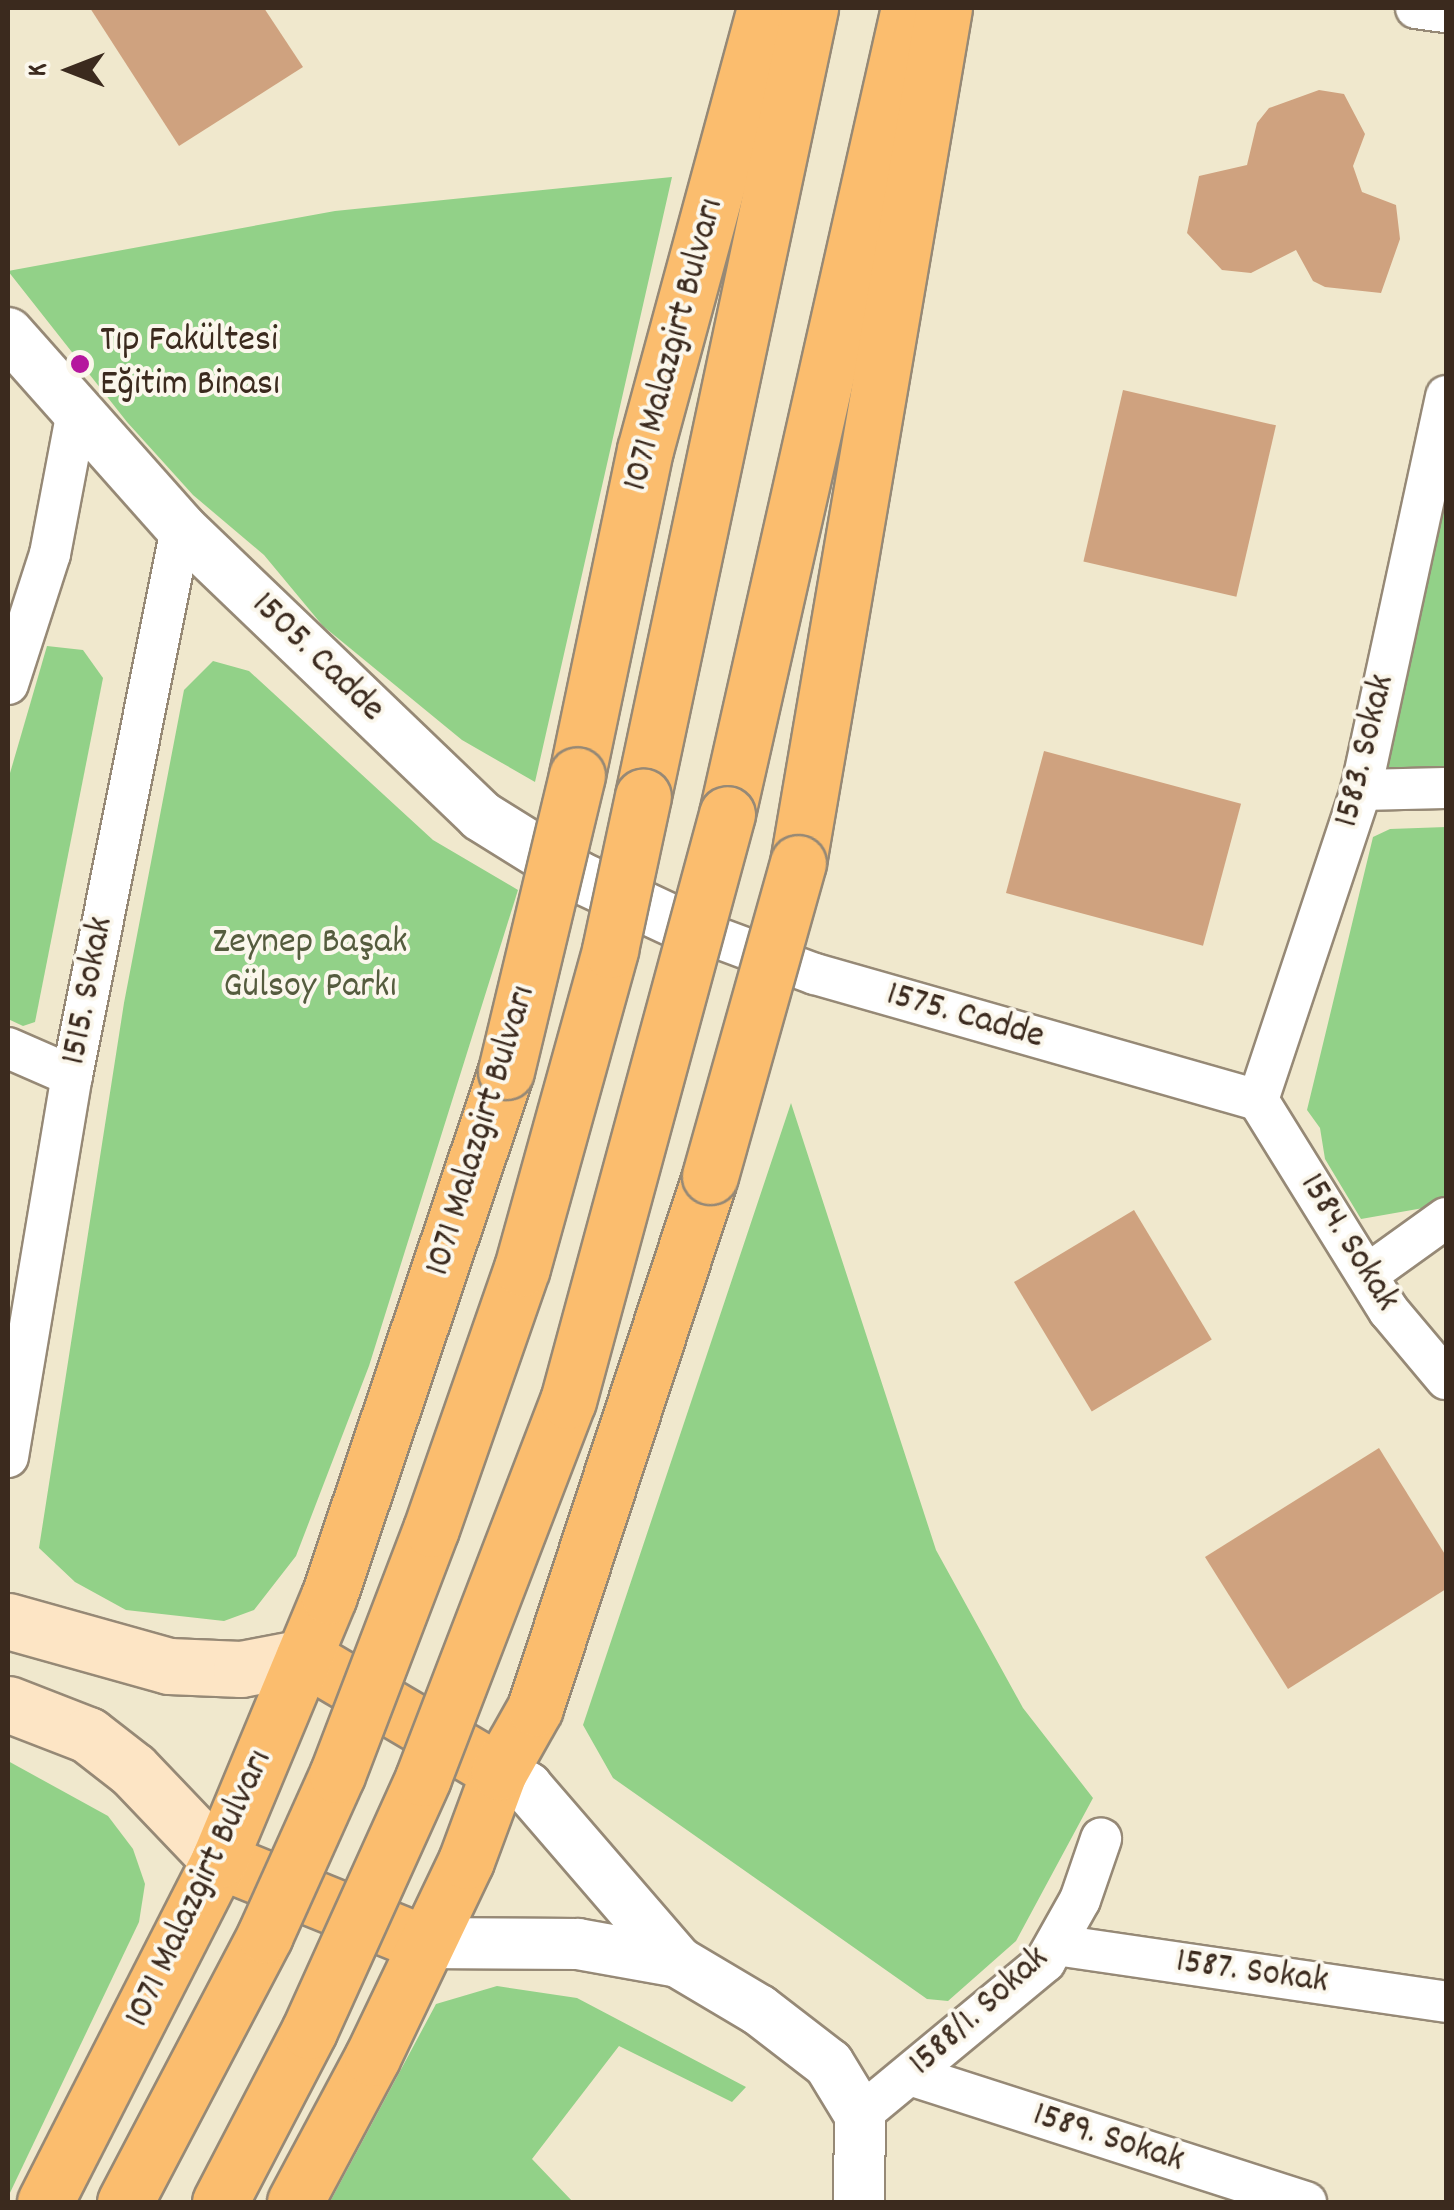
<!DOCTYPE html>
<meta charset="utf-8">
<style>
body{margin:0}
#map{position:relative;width:1454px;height:2210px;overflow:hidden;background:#f0e8cd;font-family:Dekko,sans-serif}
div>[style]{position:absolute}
.green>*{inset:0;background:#92d188}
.building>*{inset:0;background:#cfa27f;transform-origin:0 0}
.roads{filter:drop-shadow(2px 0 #968976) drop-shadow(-2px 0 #968976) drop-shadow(0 2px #968976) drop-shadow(0 -2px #968976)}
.minor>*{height:40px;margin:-20px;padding:0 20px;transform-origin:20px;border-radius:20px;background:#fff}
.tertiary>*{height:50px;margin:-25px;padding:0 25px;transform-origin:25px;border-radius:25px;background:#fff}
.secondary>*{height:55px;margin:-27.5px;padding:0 27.5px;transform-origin:27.5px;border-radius:27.5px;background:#fde5c5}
.primary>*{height:55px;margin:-27.5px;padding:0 27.5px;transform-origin:27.5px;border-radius:27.5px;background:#fbbd6e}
.bridges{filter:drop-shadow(2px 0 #968976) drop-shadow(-2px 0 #968976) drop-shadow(0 2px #968976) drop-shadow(0 -2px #968976)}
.primary-bridge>*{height:55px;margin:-27.5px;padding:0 27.5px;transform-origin:27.5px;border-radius:27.5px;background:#fbbd6e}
.dots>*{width:28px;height:28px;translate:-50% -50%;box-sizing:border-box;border:5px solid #fbf7ec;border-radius:50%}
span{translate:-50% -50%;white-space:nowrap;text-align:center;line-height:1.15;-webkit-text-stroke:8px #fbf7ec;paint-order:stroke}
.poi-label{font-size:38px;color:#3b2a1e}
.left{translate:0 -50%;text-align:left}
.street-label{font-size:38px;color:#3b2a1e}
.park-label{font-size:38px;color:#555c3e}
.frame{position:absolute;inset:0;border:10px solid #3b2a1e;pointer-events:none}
.north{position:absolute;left:20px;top:20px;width:100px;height:100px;-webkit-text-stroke:8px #fbf7ec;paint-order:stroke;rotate:270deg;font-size:28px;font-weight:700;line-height:40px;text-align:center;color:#3b2a1e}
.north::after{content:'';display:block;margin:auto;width:35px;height:45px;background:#3b2a1e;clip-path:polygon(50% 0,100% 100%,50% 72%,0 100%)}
</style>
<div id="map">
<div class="green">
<div style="clip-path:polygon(672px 177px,535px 782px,462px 740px,323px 626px,264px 555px,193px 495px,127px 422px,8px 271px,335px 211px)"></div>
<div style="clip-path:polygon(1446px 489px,1446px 777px,1389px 771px,1387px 752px)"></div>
<div style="clip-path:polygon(47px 646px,83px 650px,103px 678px,35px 1022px,23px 1026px,8px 1019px,8px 780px)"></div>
<div style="clip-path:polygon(213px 661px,249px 671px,433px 840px,518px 890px,369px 1366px,296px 1556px,254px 1610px,224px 1621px,126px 1610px,75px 1582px,39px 1548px,124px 1003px,184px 690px)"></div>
<div style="clip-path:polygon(1446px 827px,1446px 1204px,1361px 1219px,1325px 1159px,1320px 1128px,1307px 1110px,1373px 837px,1390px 829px)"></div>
<div style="clip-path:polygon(791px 1103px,936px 1550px,1023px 1708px,1093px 1798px,1016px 1941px,948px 2001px,927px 1999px,613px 1778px,583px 1725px)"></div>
<div style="clip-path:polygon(8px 1761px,108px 1816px,133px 1849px,145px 1884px,139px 1922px,8px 2197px)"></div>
<div style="clip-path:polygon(497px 1986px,577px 1998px,746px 2087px,732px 2102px,619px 2046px,532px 2159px,573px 2202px,330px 2202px,436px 2004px)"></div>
</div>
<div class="building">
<div style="clip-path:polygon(90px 8px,264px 8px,303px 67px,179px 146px)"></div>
<div style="clip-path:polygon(1319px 90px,1344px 94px,1365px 134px,1353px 166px,1362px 192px,1396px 205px,1400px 239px,1381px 293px,1325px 287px,1313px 281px,1296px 250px,1251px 273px,1222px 270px,1187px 233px,1199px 176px,1247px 165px,1257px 123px,1269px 108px)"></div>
<div style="left:1123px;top:390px;width:157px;height:176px;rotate:13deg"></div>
<div style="left:1044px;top:751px;width:204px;height:147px;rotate:15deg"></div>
<div style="left:1134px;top:1210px;width:151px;height:140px;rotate:59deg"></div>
<div style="clip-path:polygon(1379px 1448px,1446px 1556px,1446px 1589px,1288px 1689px,1205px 1557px)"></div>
</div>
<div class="roads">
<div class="minor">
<div style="left:1416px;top:8px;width:30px;rotate:8deg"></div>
<div style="left:8px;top:684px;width:137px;rotate:-72.1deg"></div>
<div style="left:50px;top:554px;width:139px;rotate:-79.3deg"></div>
<div style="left:1361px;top:790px;width:85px;rotate:-1.3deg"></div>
<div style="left:675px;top:922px;width:149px;rotate:20.4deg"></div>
<div style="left:815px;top:974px;width:461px;rotate:15.9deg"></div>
<div style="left:8px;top:1048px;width:70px;rotate:23.6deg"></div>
<div style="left:1258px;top:1100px;width:327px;rotate:-71.6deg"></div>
<div style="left:1361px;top:790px;width:403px;rotate:-77.8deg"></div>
<div style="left:1258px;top:1100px;width:248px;rotate:58.2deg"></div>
<div style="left:1389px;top:1311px;width:89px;rotate:50deg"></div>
<div style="left:1368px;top:1274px;width:96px;rotate:-35.7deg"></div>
<div style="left:8px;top:1457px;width:386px;rotate:-80.5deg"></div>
<div style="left:72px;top:1076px;width:559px;rotate:-78.75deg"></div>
<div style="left:1057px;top:1945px;width:393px;rotate:8.3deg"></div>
<div style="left:910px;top:2075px;width:416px;rotate:17.8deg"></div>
<div style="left:860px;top:2115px;width:240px;rotate:-39.6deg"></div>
<div style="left:1045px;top:1962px;width:71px;rotate:-60.6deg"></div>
<div style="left:1080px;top:1900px;width:65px;rotate:-71deg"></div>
</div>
<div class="tertiary">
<div style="left:8px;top:333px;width:261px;rotate:48.4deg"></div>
<div style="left:181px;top:528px;width:416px;rotate:43.8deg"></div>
<div style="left:481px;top:816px;width:115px;rotate:31.9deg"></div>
<div style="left:579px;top:877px;width:106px;rotate:25.1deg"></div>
<div style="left:499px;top:1772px;width:32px;rotate:28deg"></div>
<div style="left:527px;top:1787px;width:231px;rotate:49.2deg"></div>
<div style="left:678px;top:1962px;width:94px;rotate:30.7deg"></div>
<div style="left:759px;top:2010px;width:88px;rotate:37.6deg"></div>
<div style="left:829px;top:2064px;width:60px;rotate:58.7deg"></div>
<div style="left:860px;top:2115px;width:87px;rotate:90.7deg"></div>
<div style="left:423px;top:1943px;width:155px;rotate:0.4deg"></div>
<div style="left:578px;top:1944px;width:102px;rotate:10.2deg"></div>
</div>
<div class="secondary">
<div style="left:8px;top:1621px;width:167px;rotate:15.6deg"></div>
<div style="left:169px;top:1666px;width:72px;rotate:2.4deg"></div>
<div style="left:241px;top:1669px;width:64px;rotate:-10.8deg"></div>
<div style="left:8px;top:1704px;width:86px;rotate:21.2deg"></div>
<div style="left:88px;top:1735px;width:57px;rotate:37.9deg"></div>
<div style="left:133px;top:1770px;width:124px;rotate:46.3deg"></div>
</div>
<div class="primary">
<div style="left:577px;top:775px;width:332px;rotate:-78.2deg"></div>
<div style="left:645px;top:450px;width:458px;rotate:-74.8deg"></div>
<div style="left:643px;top:796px;width:806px;rotate:-78.03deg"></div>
<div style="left:727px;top:814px;width:826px;rotate:-77.28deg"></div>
<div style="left:798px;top:863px;width:867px;rotate:-80.31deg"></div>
<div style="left:304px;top:1657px;width:226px;rotate:30.5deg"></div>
<div style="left:219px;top:1860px;width:220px;rotate:22.1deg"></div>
<div style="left:45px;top:2202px;width:384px;rotate:-63deg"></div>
<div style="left:219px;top:1860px;width:286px;rotate:-67.4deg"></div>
<div style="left:329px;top:1596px;width:554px;rotate:-71.37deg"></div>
<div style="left:295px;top:2202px;width:163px;rotate:-61.9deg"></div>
<div style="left:372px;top:2058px;width:218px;rotate:-64.5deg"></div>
<div style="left:466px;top:1861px;width:95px;rotate:-69.7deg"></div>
<div style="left:499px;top:1772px;width:73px;rotate:-60.6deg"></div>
<div style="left:535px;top:1708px;width:560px;rotate:-71.79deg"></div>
</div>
</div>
<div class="bridges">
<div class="primary-bridge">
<div style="left:506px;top:1071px;width:304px;rotate:-76.5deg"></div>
<div style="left:710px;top:1176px;width:325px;rotate:-74.3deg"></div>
<div style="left:125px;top:2202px;width:301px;rotate:-62.3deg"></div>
<div style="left:265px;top:1935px;width:175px;rotate:-65.8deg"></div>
<div style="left:337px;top:1775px;width:263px;rotate:-69.1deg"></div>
<div style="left:431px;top:1529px;width:276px;rotate:-70.8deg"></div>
<div style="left:522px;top:1268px;width:330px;rotate:-74.5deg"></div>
<div style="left:610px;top:950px;width:157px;rotate:-77.9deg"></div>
<div style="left:220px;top:2202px;width:193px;rotate:-62.5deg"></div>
<div style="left:309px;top:2031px;width:277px;rotate:-65.7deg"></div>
<div style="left:423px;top:1778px;width:404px;rotate:-69deg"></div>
<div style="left:568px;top:1401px;width:608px;rotate:-74.84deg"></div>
</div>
</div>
<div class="dots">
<div style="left:80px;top:364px;background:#b5179e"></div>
</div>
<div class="poi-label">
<span class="left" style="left:100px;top:364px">Tıp Fakültesi<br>Eğitim Binası</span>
</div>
<div class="street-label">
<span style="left:675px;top:345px;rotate:-75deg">1071 Malazgirt Bulvarı</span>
<span style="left:317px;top:658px;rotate:44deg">1505. Cadde</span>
<span style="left:1366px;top:751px;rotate:-76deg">1583. Sokak</span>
<span style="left:89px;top:991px;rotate:-79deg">1515. Sokak</span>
<span style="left:965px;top:1017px;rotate:16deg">1575. Cadde</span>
<span style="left:482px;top:1131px;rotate:-73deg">1071 Malazgirt Bulvarı</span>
<span style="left:1348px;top:1243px;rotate:58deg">1584. Sokak</span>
<span style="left:200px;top:1889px;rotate:-65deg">1071 Malazgirt Bulvarı</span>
<span style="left:1252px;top:1973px;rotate:8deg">1587. Sokak</span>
<span style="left:980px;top:2012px;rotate:-42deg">1588/1. Sokak</span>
<span style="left:1108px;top:2139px;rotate:18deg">1589. Sokak</span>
</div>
<div class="park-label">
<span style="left:310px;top:966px">Zeynep Başak<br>Gülsoy Parkı</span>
</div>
<div class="frame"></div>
<div class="north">K</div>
</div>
